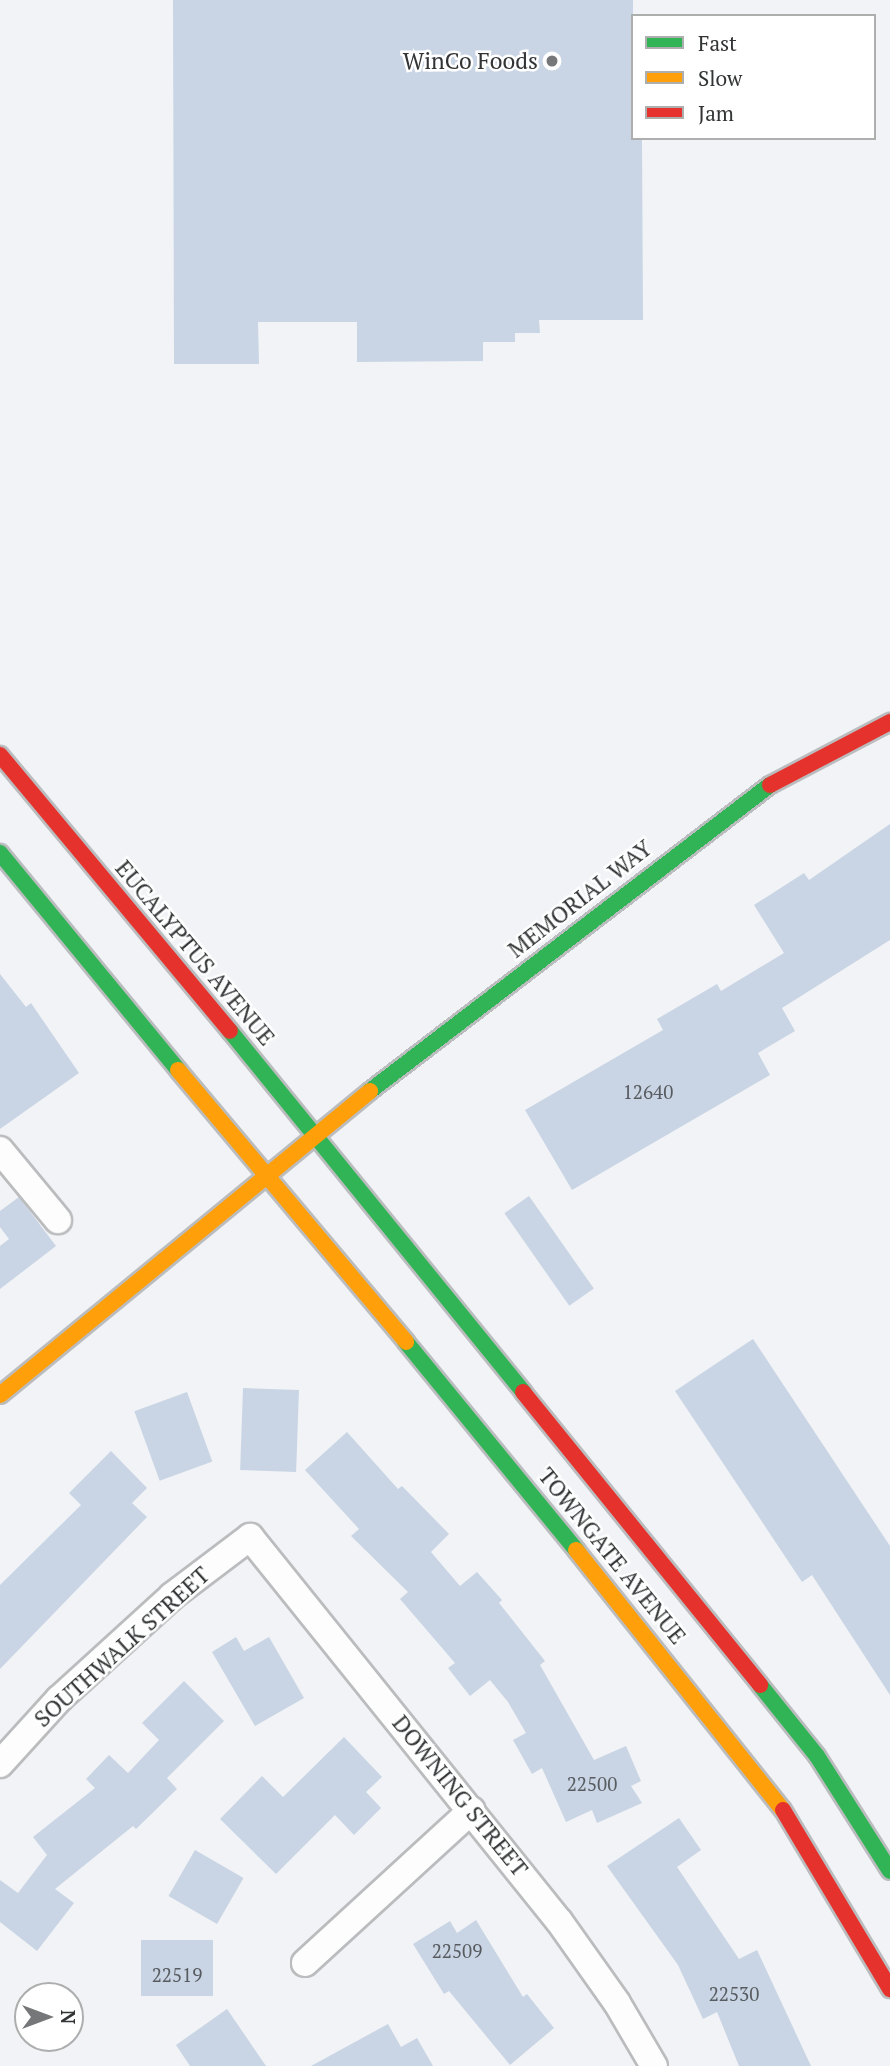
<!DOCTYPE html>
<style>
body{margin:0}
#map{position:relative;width:890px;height:2066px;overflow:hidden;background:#f1f3f6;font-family:"PT Serif",serif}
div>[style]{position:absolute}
.building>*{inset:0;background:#c9d5e4;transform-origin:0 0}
.roads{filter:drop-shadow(2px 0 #bbbcbe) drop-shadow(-2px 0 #bbbcbe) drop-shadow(0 2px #bbbcbe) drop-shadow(0 -2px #bbbcbe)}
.street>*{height:26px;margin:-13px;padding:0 13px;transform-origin:13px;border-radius:13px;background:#fdfdfe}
.fast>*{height:16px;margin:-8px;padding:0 8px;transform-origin:8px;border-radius:8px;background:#30b455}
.slow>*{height:16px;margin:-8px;padding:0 8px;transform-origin:8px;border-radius:8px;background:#ff9f0a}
.jam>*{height:16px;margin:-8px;padding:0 8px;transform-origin:8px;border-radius:8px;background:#e5322d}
.dots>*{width:19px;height:19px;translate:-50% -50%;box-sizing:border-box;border:4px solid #fff;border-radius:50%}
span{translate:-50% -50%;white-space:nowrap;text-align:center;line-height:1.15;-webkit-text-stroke:5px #fff;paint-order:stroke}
.number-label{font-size:19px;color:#585c61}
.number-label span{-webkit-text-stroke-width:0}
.poi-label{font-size:23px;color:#323435}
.right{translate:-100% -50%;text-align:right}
.street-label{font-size:23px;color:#323435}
.legend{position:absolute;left:631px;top:14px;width:245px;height:126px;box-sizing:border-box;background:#fff;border:2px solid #adaeae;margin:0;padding:9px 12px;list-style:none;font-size:21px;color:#323435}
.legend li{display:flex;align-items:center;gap:14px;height:35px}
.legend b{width:35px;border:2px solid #adaeae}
.north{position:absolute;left:14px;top:1982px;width:70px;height:70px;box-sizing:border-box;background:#fff;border:2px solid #adaeae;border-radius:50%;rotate:90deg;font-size:19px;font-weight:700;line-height:28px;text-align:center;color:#323435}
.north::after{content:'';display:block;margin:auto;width:24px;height:32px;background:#757779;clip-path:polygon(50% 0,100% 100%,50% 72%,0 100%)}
</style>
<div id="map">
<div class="building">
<div style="clip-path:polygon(173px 0,633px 0,633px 138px,642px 138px,643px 320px,539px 320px,540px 333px,515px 333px,515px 342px,483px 342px,483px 361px,357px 362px,357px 322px,258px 322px,259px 364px,174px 364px)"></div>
<div style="clip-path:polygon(890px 824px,890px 940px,782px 1008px,795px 1031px,758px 1053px,770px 1075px,572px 1190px,525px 1110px,663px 1030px,657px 1019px,717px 984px,721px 991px,784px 953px,754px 905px,804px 873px,809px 880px)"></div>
<div style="clip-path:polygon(0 974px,26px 1007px,31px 1003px,79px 1073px,0 1129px)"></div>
<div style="left:529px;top:1196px;width:113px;height:30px;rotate:55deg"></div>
<div style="clip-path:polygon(19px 1197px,56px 1246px,0 1289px,0 1246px,9px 1239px,0 1227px,0 1211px)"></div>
<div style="clip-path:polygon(753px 1339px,890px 1546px,890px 1695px,812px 1575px,802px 1582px,675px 1391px)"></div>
<div style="left:243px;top:1388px;width:56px;height:82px;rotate:2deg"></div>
<div style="left:187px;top:1392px;width:74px;height:56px;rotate:70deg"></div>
<div style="clip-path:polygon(347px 1432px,398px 1489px,402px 1486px,449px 1534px,431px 1552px,460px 1586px,477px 1572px,502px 1600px,499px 1603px,545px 1661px,540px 1665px,594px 1760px,626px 1746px,641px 1781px,631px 1786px,642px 1803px,597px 1823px,592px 1810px,566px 1822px,542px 1768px,532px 1774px,513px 1740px,526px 1733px,508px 1702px,490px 1680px,470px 1696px,448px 1668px,455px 1663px,400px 1599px,408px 1592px,351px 1536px,359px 1529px,305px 1470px)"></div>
<div style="clip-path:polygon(111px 1451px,147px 1488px,132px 1503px,147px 1517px,0 1669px,0 1585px,81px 1505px,69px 1493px)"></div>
<div style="clip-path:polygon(236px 1637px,244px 1651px,269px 1637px,304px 1698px,255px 1726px,212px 1652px)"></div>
<div style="clip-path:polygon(184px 1681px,224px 1721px,167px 1778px,177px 1789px,136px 1829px,133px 1826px,55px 1889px,74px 1903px,37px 1951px,0 1922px,0 1880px,18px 1893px,47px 1855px,33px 1837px,95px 1788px,86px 1779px,109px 1755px,128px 1773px,159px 1740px,142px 1723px)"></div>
<div style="clip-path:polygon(344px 1737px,382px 1777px,366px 1792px,381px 1808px,354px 1835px,335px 1815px,276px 1874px,220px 1819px,262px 1776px,283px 1797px)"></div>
<div style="clip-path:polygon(679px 1818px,701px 1850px,677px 1867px,739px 1959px,757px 1950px,811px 2066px,739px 2066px,717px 2012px,703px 2019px,678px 1965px,607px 1866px)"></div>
<div style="left:195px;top:1850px;width:56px;height:53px;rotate:30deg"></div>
<div style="clip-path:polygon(476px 1920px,523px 1997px,527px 1994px,554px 2028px,510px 2065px,449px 1991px,444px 1994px,413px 1944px,450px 1921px,457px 1933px)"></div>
<div style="left:141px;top:1940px;width:72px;height:56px"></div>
<div style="clip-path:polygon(227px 2009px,266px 2066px,190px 2066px,176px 2045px)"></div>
<div style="clip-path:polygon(388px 2024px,401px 2047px,417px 2038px,433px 2066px,311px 2066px)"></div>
</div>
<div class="roads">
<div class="street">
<div style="left:0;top:1150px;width:91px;rotate:50.4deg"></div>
<div style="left:0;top:1764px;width:88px;rotate:-47.8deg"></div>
<div style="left:59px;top:1699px;width:153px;rotate:-42.3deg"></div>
<div style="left:172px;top:1596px;width:98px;rotate:-37.1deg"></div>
<div style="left:250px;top:1537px;width:493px;rotate:51.2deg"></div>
<div style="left:559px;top:1921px;width:100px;rotate:54.7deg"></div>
<div style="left:617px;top:2003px;width:73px;rotate:59.6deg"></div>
<div style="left:305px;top:1963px;width:226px;rotate:-42.5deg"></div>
</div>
<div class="fast">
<div style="left:0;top:853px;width:281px;rotate:50.6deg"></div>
<div style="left:230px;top:1031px;width:465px;rotate:50.9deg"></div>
<div style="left:370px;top:1091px;width:504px;rotate:-37.42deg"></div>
<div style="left:406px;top:1342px;width:269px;rotate:50.7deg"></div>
<div style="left:760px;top:1685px;width:91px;rotate:51.2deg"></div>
<div style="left:817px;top:1756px;width:136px;rotate:57.6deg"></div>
</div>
<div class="slow">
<div style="left:178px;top:1070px;width:355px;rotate:50deg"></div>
<div style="left:0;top:1395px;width:479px;rotate:-39.4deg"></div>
<div style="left:576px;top:1550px;width:332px;rotate:51.5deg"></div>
</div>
<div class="jam">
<div style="left:0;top:755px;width:359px;rotate:50.2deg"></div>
<div style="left:770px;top:785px;width:136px;rotate:-27.7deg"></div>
<div style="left:523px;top:1392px;width:377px;rotate:51deg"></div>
<div style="left:783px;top:1810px;width:209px;rotate:59.1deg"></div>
</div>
</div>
<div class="dots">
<div style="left:552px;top:61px;background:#757779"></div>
</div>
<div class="number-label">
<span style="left:648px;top:1092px">12640</span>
<span style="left:592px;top:1784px">22500</span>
<span style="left:457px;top:1951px">22509</span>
<span style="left:177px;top:1975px">22519</span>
<span style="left:734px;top:1994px">22530</span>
</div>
<div class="poi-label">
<span class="right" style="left:538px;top:61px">WinCo Foods</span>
</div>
<div class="street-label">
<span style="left:580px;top:899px;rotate:-38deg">MEMORIAL WAY</span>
<span style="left:195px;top:953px;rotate:50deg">EUCALYPTUS AVENUE</span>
<span style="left:612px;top:1556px;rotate:51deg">TOWNGATE AVENUE</span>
<span style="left:122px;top:1647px;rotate:-42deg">SOUTHWALK STREET</span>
<span style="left:460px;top:1796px;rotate:51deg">DOWNING STREET</span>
</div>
<ul class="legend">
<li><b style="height:9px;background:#30b455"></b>Fast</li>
<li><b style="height:9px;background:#ff9f0a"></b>Slow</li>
<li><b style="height:9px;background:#e5322d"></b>Jam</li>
</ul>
<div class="north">N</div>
</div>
